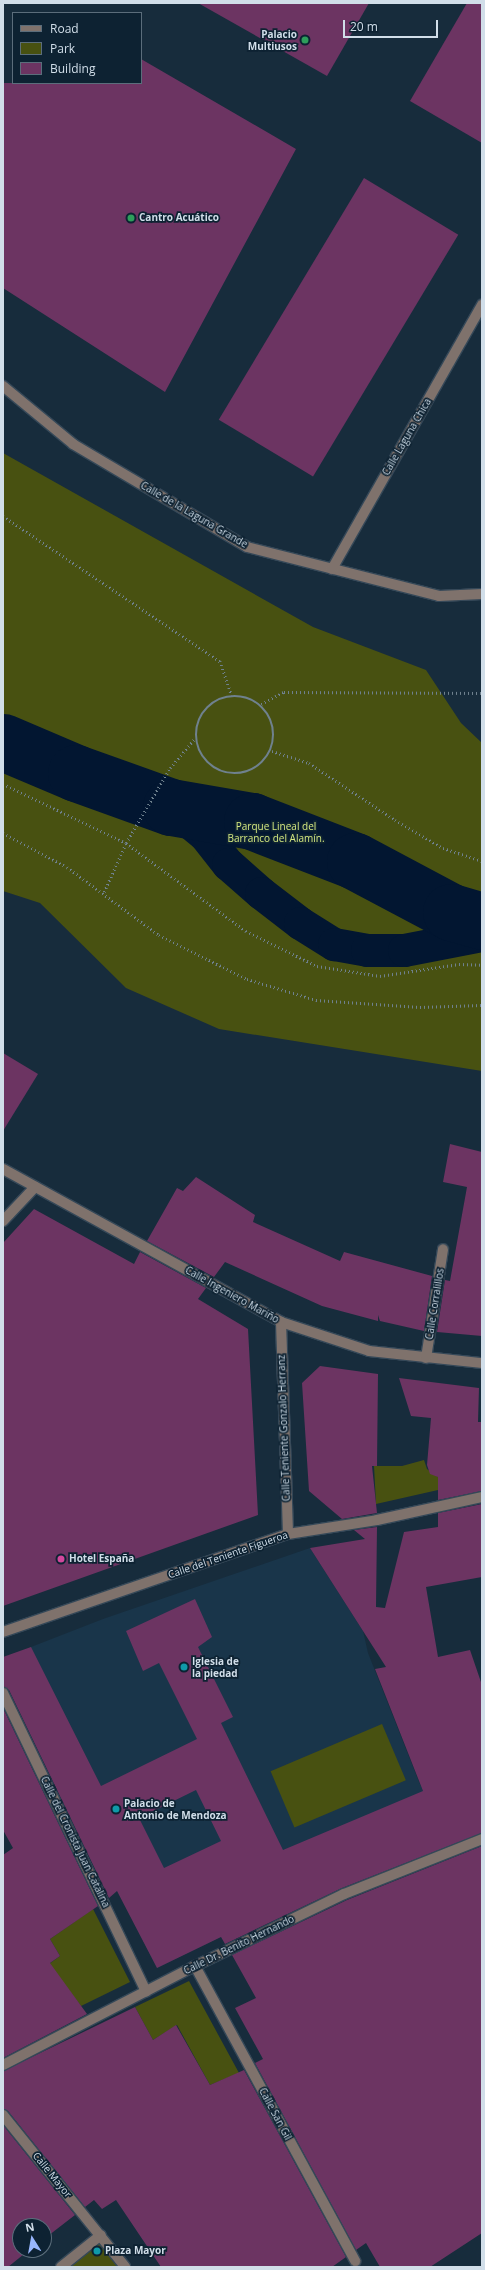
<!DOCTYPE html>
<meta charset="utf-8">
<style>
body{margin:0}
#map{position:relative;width:485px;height:2270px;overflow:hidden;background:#172c3c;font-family:"Open Sans",sans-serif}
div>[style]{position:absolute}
.built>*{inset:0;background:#19354a}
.green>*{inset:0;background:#485111;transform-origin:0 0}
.canal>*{height:33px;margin:-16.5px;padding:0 16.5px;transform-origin:16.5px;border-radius:16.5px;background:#021631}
.river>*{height:57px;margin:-28.5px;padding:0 28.5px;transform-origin:28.5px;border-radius:28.5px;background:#021631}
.building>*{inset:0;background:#6c3462;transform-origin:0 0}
.path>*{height:2.5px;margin-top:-1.25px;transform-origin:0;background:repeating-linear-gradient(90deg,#6f818e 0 1px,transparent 0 4px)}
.path>.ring{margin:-1.25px;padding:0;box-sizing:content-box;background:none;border:2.5px solid #6f818e;border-radius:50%}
.roads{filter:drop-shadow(1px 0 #354858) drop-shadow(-1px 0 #354858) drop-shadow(0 1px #354858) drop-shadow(0 -1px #354858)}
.minor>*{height:10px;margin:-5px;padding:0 5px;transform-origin:5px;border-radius:5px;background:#7f726c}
.dots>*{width:11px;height:11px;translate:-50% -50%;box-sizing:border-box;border:2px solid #0d2232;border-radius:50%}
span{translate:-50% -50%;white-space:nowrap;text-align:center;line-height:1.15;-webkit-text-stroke:3.5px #0d2232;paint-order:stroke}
.poi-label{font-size:10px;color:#d1dee9;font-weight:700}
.right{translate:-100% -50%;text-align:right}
.left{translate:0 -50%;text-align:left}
.street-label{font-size:10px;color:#d1dee9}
.park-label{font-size:10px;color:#d5e881}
.frame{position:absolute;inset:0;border:4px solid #d1dee9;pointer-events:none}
.legend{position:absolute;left:12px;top:12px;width:130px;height:72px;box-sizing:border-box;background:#0d2232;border:1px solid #5b6d7b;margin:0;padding:5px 7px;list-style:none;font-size:12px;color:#d1dee9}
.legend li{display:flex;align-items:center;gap:8px;height:20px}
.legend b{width:20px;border:1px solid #5b6d7b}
.north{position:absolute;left:12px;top:2218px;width:40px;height:40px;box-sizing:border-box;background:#0d2232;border:1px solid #5b6d7b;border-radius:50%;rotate:349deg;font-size:11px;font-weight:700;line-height:16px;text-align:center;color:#d1dee9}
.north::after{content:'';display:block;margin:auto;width:14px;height:18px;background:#97b6fd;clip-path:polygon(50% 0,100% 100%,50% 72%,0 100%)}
.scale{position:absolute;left:343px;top:20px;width:95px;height:18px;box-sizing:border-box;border:2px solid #d1dee9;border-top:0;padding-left:5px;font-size:12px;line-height:14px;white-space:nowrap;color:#d1dee9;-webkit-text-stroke:3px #0d2232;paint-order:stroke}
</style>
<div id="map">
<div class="built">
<div style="clip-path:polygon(310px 1548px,363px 1631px,368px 1653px,419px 1782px,445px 1837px,305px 1896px,157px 1968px,3px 1667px,31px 1647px,103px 1619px)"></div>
</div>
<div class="green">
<div style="clip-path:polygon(3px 453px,313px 627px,426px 670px,461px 723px,482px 743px,482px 1071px,219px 1029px,126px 988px,40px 903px,3px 891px)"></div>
<div style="clip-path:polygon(424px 1460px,427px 1469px,438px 1477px,438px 1490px,376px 1504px,374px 1466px,402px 1466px)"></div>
<div style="left:382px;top:1724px;width:61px;height:121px;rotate:67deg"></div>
<div style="clip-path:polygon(93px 1909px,130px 1982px,81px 2006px,49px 1964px,60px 1956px,50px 1939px)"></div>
<div style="clip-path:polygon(189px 1981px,239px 2073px,210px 2085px,177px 2025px,153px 2040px,135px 2007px)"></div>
<div style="clip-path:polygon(101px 2235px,126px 2267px,61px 2267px)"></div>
</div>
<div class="canal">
<div style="left:171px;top:807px;width:44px;rotate:39.5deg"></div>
<div style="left:205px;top:835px;width:37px;rotate:52deg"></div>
<div style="left:228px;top:864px;width:44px;rotate:41.3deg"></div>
<div style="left:261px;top:893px;width:49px;rotate:37.6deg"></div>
<div style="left:300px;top:923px;width:40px;rotate:32deg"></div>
<div style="left:334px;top:944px;width:34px;rotate:10deg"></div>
<div style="left:367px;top:950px;width:37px"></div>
<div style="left:404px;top:950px;width:79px;rotate:-10.9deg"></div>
</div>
<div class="river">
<div style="left:3px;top:742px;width:79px;rotate:23deg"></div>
<div style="left:76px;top:773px;width:101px;rotate:19.7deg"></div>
<div style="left:171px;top:807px;width:82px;rotate:9.8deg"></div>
<div style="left:252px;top:821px;width:110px;rotate:21.2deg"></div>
<div style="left:355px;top:861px;width:109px;rotate:28deg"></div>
<div style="left:451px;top:912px;width:32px;rotate:16deg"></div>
</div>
<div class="building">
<div style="clip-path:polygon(198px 3px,369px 3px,327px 76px)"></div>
<div style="clip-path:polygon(467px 3px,482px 3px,482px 143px,410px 101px)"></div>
<div style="clip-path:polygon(141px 59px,296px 149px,165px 392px,3px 288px,3px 83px,141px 83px)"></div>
<div style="left:364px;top:178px;width:110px;height:282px;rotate:31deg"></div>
<div style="clip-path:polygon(3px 1053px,38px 1074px,3px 1131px)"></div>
<div style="clip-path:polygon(450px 1144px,482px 1152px,482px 1336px,437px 1332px,445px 1280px,450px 1281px,467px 1187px,443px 1182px)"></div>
<div style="clip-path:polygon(196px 1177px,255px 1215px,253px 1222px,340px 1261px,344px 1252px,432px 1276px,424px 1331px,380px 1321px,378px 1315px,378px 1321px,322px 1306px,225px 1262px,214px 1277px,147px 1241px,177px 1188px,183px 1191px)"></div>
<div style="clip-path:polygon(34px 1209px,134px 1264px,140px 1252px,206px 1288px,198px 1299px,248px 1329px,258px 1515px,3px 1606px,3px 1243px)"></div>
<div style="clip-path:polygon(320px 1366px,378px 1374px,377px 1466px,372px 1466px,377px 1513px,342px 1519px,309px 1491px,302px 1383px)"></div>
<div style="clip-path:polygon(399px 1378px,479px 1388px,478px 1422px,482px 1422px,482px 1491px,438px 1500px,438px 1477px,430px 1474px,427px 1465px,431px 1418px,411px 1416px)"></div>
<div style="clip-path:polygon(evenodd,482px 1504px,482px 1577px,426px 1587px,438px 1657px,470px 1650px,482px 1685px,482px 1833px,342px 1888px,225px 1944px,221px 1937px,157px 1968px,117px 1891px,109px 1898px,9px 1690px,3px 1687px,3px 1657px,31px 1647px,101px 1786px,197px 1739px,159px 1663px,143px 1671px,126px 1631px,195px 1599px,212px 1637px,198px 1647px,233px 1717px,221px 1723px,283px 1850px,423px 1791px,375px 1669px,386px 1667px,310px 1548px,365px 1539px,354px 1530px,377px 1527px,376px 1607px,385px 1608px,404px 1532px,438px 1527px,438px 1513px,482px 1504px,196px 1790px,221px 1841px,164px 1868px,139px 1818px,196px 1790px)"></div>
<div style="clip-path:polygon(3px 1708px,98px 1906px,50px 1939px,60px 1956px,50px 1963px,87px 2014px,3px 2058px,3px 1855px,13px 1848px,3px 1830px)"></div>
<div style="clip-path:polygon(482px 1846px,482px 2233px,430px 2267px,380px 2267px,366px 2243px,356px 2250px,255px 2063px,263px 2059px,235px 2008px,256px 1998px,232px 1955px,347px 1900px)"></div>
<div style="clip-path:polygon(135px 2007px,153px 2040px,176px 2025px,210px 2085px,244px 2070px,346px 2257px,332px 2267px,161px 2267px,116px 2200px,102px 2209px,94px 2200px,85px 2207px,8px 2111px,3px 2109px,3px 2071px)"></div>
<div style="clip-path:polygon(3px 2125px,75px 2215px,44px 2239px,44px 2226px,20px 2226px,20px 2250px,29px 2250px,8px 2267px,3px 2267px)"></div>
</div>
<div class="path">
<div style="left:3px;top:516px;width:261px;rotate:33.8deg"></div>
<div style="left:220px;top:661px;width:36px;rotate:71deg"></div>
<div class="ring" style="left:196px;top:696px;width:75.5px;height:75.5px"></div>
<div style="left:261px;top:704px;width:26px;rotate:-28deg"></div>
<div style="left:284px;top:692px;width:198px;rotate:0.3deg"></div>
<div style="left:272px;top:751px;width:39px;rotate:18deg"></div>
<div style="left:309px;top:763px;width:103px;rotate:33.5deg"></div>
<div style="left:395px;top:820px;width:56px;rotate:30.3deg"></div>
<div style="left:443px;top:848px;width:41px;rotate:18.4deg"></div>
<div style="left:3px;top:784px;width:136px;rotate:25.6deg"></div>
<div style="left:126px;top:843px;width:149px;rotate:36.3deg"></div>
<div style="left:246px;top:931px;width:79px;rotate:26.2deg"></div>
<div style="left:317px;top:966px;width:64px;rotate:9deg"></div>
<div style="left:380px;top:976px;width:80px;rotate:-8.6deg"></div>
<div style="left:459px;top:964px;width:23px;rotate:2deg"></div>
<div style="left:3px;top:833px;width:72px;rotate:28deg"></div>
<div style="left:67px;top:867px;width:114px;rotate:36.5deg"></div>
<div style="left:159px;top:935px;width:98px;rotate:26.6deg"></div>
<div style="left:247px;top:979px;width:72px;rotate:16.9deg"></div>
<div style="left:316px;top:1000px;width:104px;rotate:3.9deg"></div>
<div style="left:420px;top:1007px;width:62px;rotate:-1.8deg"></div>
<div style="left:104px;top:892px;width:54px;rotate:-65.8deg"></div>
<div style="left:126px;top:843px;width:87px;rotate:-59.6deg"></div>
<div style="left:170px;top:768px;width:39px;rotate:-50deg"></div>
</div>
<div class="roads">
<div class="minor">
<div style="left:3px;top:386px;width:91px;rotate:39.6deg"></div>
<div style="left:73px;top:444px;width:202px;rotate:30.6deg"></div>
<div style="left:247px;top:547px;width:198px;rotate:14.3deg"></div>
<div style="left:439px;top:596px;width:43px;rotate:-2.7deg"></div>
<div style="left:332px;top:569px;width:304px;rotate:-60.4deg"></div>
<div style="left:3px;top:1169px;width:317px;rotate:28.8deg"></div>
<div style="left:281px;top:1322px;width:93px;rotate:18.2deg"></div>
<div style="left:369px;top:1351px;width:114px;rotate:6.1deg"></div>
<div style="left:3px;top:1221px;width:47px;rotate:-46.7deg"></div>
<div style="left:281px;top:1322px;width:212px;rotate:88.1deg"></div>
<div style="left:426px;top:1358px;width:110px;rotate:-81.1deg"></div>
<div style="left:3px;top:1632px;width:301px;rotate:-19deg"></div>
<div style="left:288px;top:1534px;width:90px;rotate:-8.9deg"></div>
<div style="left:377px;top:1520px;width:107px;rotate:-12.4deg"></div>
<div style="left:3px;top:1693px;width:331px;rotate:64.4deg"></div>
<div style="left:195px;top:1966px;width:336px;rotate:61.5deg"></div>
<div style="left:3px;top:2065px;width:216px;rotate:-27.3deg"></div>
<div style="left:195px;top:1966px;width:165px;rotate:-25.8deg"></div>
<div style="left:344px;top:1894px;width:149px;rotate:-21.7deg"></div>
<div style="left:3px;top:2115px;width:195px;rotate:51.2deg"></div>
<div style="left:61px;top:2267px;width:51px;rotate:-38.7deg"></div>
</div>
</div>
<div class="dots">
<div style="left:305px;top:40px;background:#2e9e5b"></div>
<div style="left:131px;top:218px;background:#2e9e5b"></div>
<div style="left:61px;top:1559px;background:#d1479c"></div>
<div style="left:184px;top:1667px;background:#0f9aa8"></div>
<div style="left:116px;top:1809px;background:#0f9aa8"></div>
<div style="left:97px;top:2251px;background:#0f9aa8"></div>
</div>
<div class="poi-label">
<span class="right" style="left:297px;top:40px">Palacio<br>Multiusos</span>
<span class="left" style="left:139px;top:218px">Cantro Acuático</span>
<span class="left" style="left:69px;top:1559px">Hotel España</span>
<span class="left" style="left:192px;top:1667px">Iglesia de<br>la piedad</span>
<span class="left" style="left:124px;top:1809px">Palacio de<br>Antonio de Mendoza</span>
<span class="left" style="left:105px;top:2251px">Plaza Mayor</span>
</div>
<div class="street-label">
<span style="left:407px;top:437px;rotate:-60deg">Calle Laguna Chica</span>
<span style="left:194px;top:515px;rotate:30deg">Calle de la Laguna Grande</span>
<span style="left:232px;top:1295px;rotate:29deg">Calle Ingeniero Mariño</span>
<span style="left:435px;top:1304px;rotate:-81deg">Calle Corralillos</span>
<span style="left:284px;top:1428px;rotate:-92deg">Calle Teniente Gonzalo Herranz</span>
<span style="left:228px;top:1555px;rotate:-19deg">Calle del Teniente Figueroa</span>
<span style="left:75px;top:1842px;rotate:64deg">Calle del Cronista Juan Catalina</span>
<span style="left:239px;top:1945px;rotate:-26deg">Calle Dr. Benito Hernando</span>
<span style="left:275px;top:2114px;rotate:62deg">Calle San Gil</span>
<span style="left:52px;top:2175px;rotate:51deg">Calle Mayor</span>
</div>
<div class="park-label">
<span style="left:276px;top:832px">Parque Lineal del<br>Barranco del Alamín.</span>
</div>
<div class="frame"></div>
<ul class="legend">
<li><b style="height:5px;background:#7f726c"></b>Road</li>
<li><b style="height:11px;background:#485111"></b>Park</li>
<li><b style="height:11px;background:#6c3462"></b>Building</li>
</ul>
<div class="north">N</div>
<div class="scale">20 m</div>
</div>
